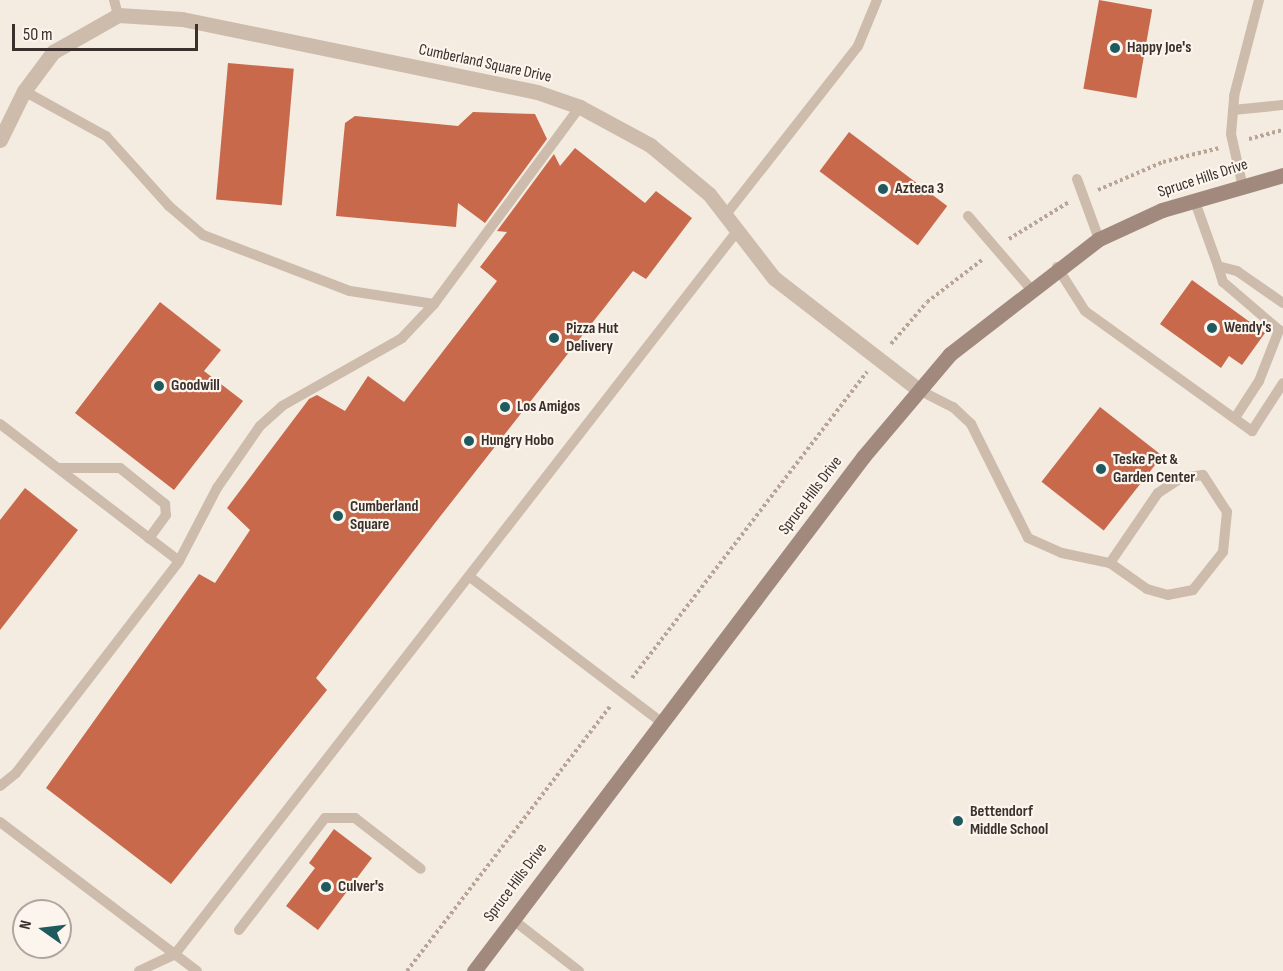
<!DOCTYPE html>
<style>
body{margin:0}
#map{position:relative;width:1283px;height:971px;overflow:hidden;background:#f4ebe1;font-family:"Sofia Sans Condensed",sans-serif}
div>[style]{position:absolute}
.building>*{inset:0;background:#c8694b;transform-origin:0 0}
.path>*{height:4px;margin-top:-2px;transform-origin:0;background:repeating-linear-gradient(90deg,#b9a596 0 3px,transparent 0 6px)}
.service>*{height:10px;margin:-5px;padding:0 5px;transform-origin:5px;border-radius:5px;background:#cdbbac}
.minor>*{height:15px;margin:-7.5px;padding:0 7.5px;transform-origin:7.5px;border-radius:7.5px;background:#cdbbac}
.secondary>*{height:15px;margin:-7.5px;padding:0 7.5px;transform-origin:7.5px;border-radius:7.5px;background:#a18a7d}
.dots>*{width:16px;height:16px;translate:-50% -50%;box-sizing:border-box;border:3px solid #fbf5ee;border-radius:50%}
span{translate:-50% -50%;white-space:nowrap;text-align:center;line-height:1.15;-webkit-text-stroke:4.5px #fbf5ee;paint-order:stroke}
.poi-label{font-size:16px;color:#3b302b;font-weight:700}
.left{translate:0 -50%;text-align:left}
.street-label{font-size:16px;color:#3b302b}
.north{position:absolute;left:12px;top:899px;width:60px;height:60px;box-sizing:border-box;background:#fbf5ee;border:2px solid #aea6a0;border-radius:50%;rotate:284deg;font-size:16px;font-weight:700;line-height:24px;text-align:center;color:#3b302b}
.north::after{content:'';display:block;margin:auto;width:21px;height:27px;background:#1f5a5e;clip-path:polygon(50% 0,100% 100%,50% 72%,0 100%)}
.scale{position:absolute;left:12px;top:24px;width:186px;height:27px;box-sizing:border-box;border:3px solid #3b302b;border-top:0;padding-left:8px;font-size:18px;line-height:21px;white-space:nowrap;color:#3b302b;-webkit-text-stroke:4px #fbf5ee;paint-order:stroke}
</style>
<div id="map">
<div class="building">
<div style="left:1099px;top:0;width:54px;height:90px;rotate:10deg"></div>
<div style="left:228px;top:63px;width:66px;height:137px;rotate:5deg"></div>
<div style="clip-path:polygon(473px 112px,535px 114px,547px 139px,485px 223px,458px 203px,456px 227px,336px 216px,345px 123px,355px 116px,458px 126px)"></div>
<div style="left:849px;top:132px;width:123px;height:49px;rotate:37deg"></div>
<div style="clip-path:polygon(575px 148px,645px 203px,656px 191px,692px 218px,646px 279px,633px 271px,435px 523px,316px 678px,327px 690px,171px 884px,46px 788px,199px 574px,215px 583px,250px 530px,227px 508px,309px 399px,317px 395px,345px 411px,368px 376px,404px 402px,497px 281px,480px 267px,507px 232px,497px 231px,554px 154px,560px 166px)"></div>
<div style="clip-path:polygon(1192px 280px,1265px 333px,1242px 365px,1229px 356px,1221px 368px,1160px 324px)"></div>
<div style="clip-path:polygon(160px 302px,221px 350px,204px 371px,243px 401px,174px 490px,75px 413px)"></div>
<div style="left:1100px;top:407px;width:79px;height:95px;rotate:38deg"></div>
<div style="clip-path:polygon(25px 488px,78px 530px,0 630px,0 520px)"></div>
<div style="clip-path:polygon(334px 829px,372px 858px,318px 930px,286px 906px,315px 868px,309px 863px)"></div>
</div>
<div class="path">
<div style="left:1249px;top:139px;width:35px;rotate:-15deg"></div>
<div style="left:1098px;top:190px;width:71px;rotate:-23.3deg"></div>
<div style="left:1163px;top:162px;width:58px;rotate:-14deg"></div>
<div style="left:1009px;top:239px;width:70px;rotate:-31.7deg"></div>
<div style="left:891px;top:344px;width:55px;rotate:-49.4deg"></div>
<div style="left:927px;top:302px;width:69px;rotate:-37.4deg"></div>
<div style="left:632px;top:678px;width:386px;rotate:-52.5deg"></div>
<div style="left:407px;top:971px;width:335px;rotate:-52.5deg"></div>
</div>
<div class="service">
<div style="left:114px;top:0;width:16px;rotate:75deg"></div>
<div style="left:24px;top:91px;width:94px;rotate:28.8deg"></div>
<div style="left:106px;top:136px;width:94px;rotate:48deg"></div>
<div style="left:169px;top:206px;width:45px;rotate:40.5deg"></div>
<div style="left:203px;top:235px;width:157px;rotate:20.9deg"></div>
<div style="left:350px;top:291px;width:85px;rotate:8.8deg"></div>
<div style="left:1233px;top:110px;width:50px;rotate:-5.7deg"></div>
<div style="left:1077px;top:179px;width:64px;rotate:69.9deg"></div>
<div style="left:1242px;top:183px;width:50px;rotate:-102.7deg"></div>
<div style="left:1231px;top:134px;width:38px;rotate:-85deg"></div>
<div style="left:1234px;top:96px;width:99px;rotate:-75.4deg"></div>
<div style="left:1194px;top:199px;width:71px;rotate:70.3deg"></div>
<div style="left:1218px;top:266px;width:20px;rotate:15deg"></div>
<div style="left:1237px;top:271px;width:56px;rotate:34.8deg"></div>
<div style="left:968px;top:216px;width:94px;rotate:49.3deg"></div>
<div style="left:724px;top:217px;width:217px;rotate:-51.9deg"></div>
<div style="left:858px;top:46px;width:50px;rotate:-67.6deg"></div>
<div style="left:1218px;top:266px;width:17px;rotate:73deg"></div>
<div style="left:1223px;top:282px;width:74px;rotate:40.6deg"></div>
<div style="left:1279px;top:330px;width:55px;rotate:111.4deg"></div>
<div style="left:1259px;top:381px;width:44px;rotate:123deg"></div>
<div style="left:1057px;top:267px;width:52px;rotate:57.5deg"></div>
<div style="left:1085px;top:311px;width:206px;rotate:35.7deg"></div>
<div style="left:1252px;top:431px;width:57px;rotate:-57.1deg"></div>
<div style="left:919px;top:390px;width:38px;rotate:27deg"></div>
<div style="left:953px;top:407px;width:25px;rotate:43deg"></div>
<div style="left:971px;top:424px;width:127px;rotate:63.4deg"></div>
<div style="left:1028px;top:538px;width:37px;rotate:24deg"></div>
<div style="left:1062px;top:553px;width:49px;rotate:11.8deg"></div>
<div style="left:0;top:424px;width:225px;rotate:37.4deg"></div>
<div style="left:59px;top:468px;width:61px"></div>
<div style="left:120px;top:468px;width:58px;rotate:38.7deg"></div>
<div style="left:165px;top:504px;width:11px;rotate:85deg"></div>
<div style="left:166px;top:515px;width:29px;rotate:126deg"></div>
<div style="left:1203px;top:475px;width:44px;rotate:57deg"></div>
<div style="left:1227px;top:512px;width:40px;rotate:95.7deg"></div>
<div style="left:1223px;top:552px;width:48px;rotate:128.3deg"></div>
<div style="left:1193px;top:590px;width:25px;rotate:169deg"></div>
<div style="left:1168px;top:595px;width:22px;rotate:-164deg"></div>
<div style="left:1147px;top:589px;width:45px;rotate:-144.9deg"></div>
<div style="left:1110px;top:563px;width:85px;rotate:-55.6deg"></div>
<div style="left:1158px;top:493px;width:27px;rotate:-33deg"></div>
<div style="left:1181px;top:478px;width:22px;rotate:-8deg"></div>
<div style="left:470px;top:577px;width:240px;rotate:37.2deg"></div>
<div style="left:0;top:786px;width:21px;rotate:-39deg"></div>
<div style="left:16px;top:773px;width:267px;rotate:-52.4deg"></div>
<div style="left:179px;top:561px;width:82px;rotate:-62.5deg"></div>
<div style="left:217px;top:488px;width:75px;rotate:-55.3deg"></div>
<div style="left:260px;top:426px;width:30px;rotate:-42deg"></div>
<div style="left:282px;top:406px;width:138px;rotate:-29.5deg"></div>
<div style="left:402px;top:338px;width:47px;rotate:-46.7deg"></div>
<div style="left:434px;top:304px;width:245px;rotate:-53.5deg"></div>
<div style="left:0;top:822px;width:247px;rotate:37.1deg"></div>
<div style="left:512px;top:919px;width:85px;rotate:37.8deg"></div>
<div style="left:239px;top:930px;width:141px;rotate:-52.5deg"></div>
<div style="left:325px;top:818px;width:30px"></div>
<div style="left:355px;top:818px;width:83px;rotate:37.7deg"></div>
<div style="left:139px;top:971px;width:40px;rotate:-25deg"></div>
<div style="left:175px;top:954px;width:912px;rotate:-52.13deg"></div>
</div>
<div class="minor">
<div style="left:0;top:140px;width:55px;rotate:-63.9deg"></div>
<div style="left:24px;top:91px;width:49px;rotate:-53.4deg"></div>
<div style="left:53px;top:52px;width:75px;rotate:-29.6deg"></div>
<div style="left:118px;top:15px;width:64px;rotate:3.6deg"></div>
<div style="left:182px;top:19px;width:362px;rotate:11.6deg"></div>
<div style="left:537px;top:92px;width:46px;rotate:19.2deg"></div>
<div style="left:580px;top:107px;width:80px;rotate:28.5deg"></div>
<div style="left:650px;top:145px;width:77px;rotate:39.7deg"></div>
<div style="left:709px;top:194px;width:106px;rotate:52.3deg"></div>
<div style="left:774px;top:278px;width:183px;rotate:37.7deg"></div>
</div>
<div class="secondary">
<div style="left:474px;top:971px;width:645px;rotate:-52.88deg"></div>
<div style="left:863px;top:457px;width:135px;rotate:-49.8deg"></div>
<div style="left:950px;top:354px;width:188px;rotate:-37.7deg"></div>
<div style="left:1099px;top:239px;width:69px;rotate:-24.7deg"></div>
<div style="left:1162px;top:210px;width:126px;rotate:-16.1deg"></div>
</div>
<div class="dots">
<div style="left:1115px;top:48px;background:#1f5a5e"></div>
<div style="left:883px;top:189px;background:#1f5a5e"></div>
<div style="left:1212px;top:328px;background:#1f5a5e"></div>
<div style="left:554px;top:338px;background:#1f5a5e"></div>
<div style="left:159px;top:386px;background:#1f5a5e"></div>
<div style="left:505px;top:407px;background:#1f5a5e"></div>
<div style="left:469px;top:441px;background:#1f5a5e"></div>
<div style="left:1101px;top:469px;background:#1f5a5e"></div>
<div style="left:338px;top:516px;background:#1f5a5e"></div>
<div style="left:958px;top:821px;background:#1f5a5e"></div>
<div style="left:326px;top:887px;background:#1f5a5e"></div>
</div>
<div class="poi-label">
<span class="left" style="left:1127px;top:48px">Happy Joe's</span>
<span class="left" style="left:895px;top:189px">Azteca 3</span>
<span class="left" style="left:1224px;top:328px">Wendy's</span>
<span class="left" style="left:566px;top:338px">Pizza Hut<br>Delivery</span>
<span class="left" style="left:171px;top:386px">Goodwill</span>
<span class="left" style="left:517px;top:407px">Los Amigos</span>
<span class="left" style="left:481px;top:441px">Hungry Hobo</span>
<span class="left" style="left:1113px;top:469px">Teske Pet &amp;<br>Garden Center</span>
<span class="left" style="left:350px;top:516px">Cumberland<br>Square</span>
<span class="left" style="left:970px;top:821px">Bettendorf<br>Middle School</span>
<span class="left" style="left:338px;top:887px">Culver's</span>
</div>
<div class="street-label">
<span style="left:485px;top:64px;rotate:12deg">Cumberland Square Drive</span>
<span style="left:1203px;top:179px;rotate:-18deg">Spruce Hills Drive</span>
<span style="left:811px;top:496px;rotate:-53deg">Spruce Hills Drive</span>
<span style="left:516px;top:883px;rotate:-53deg">Spruce Hills Drive</span>
</div>
<div class="north">N</div>
<div class="scale">50 m</div>
</div>
